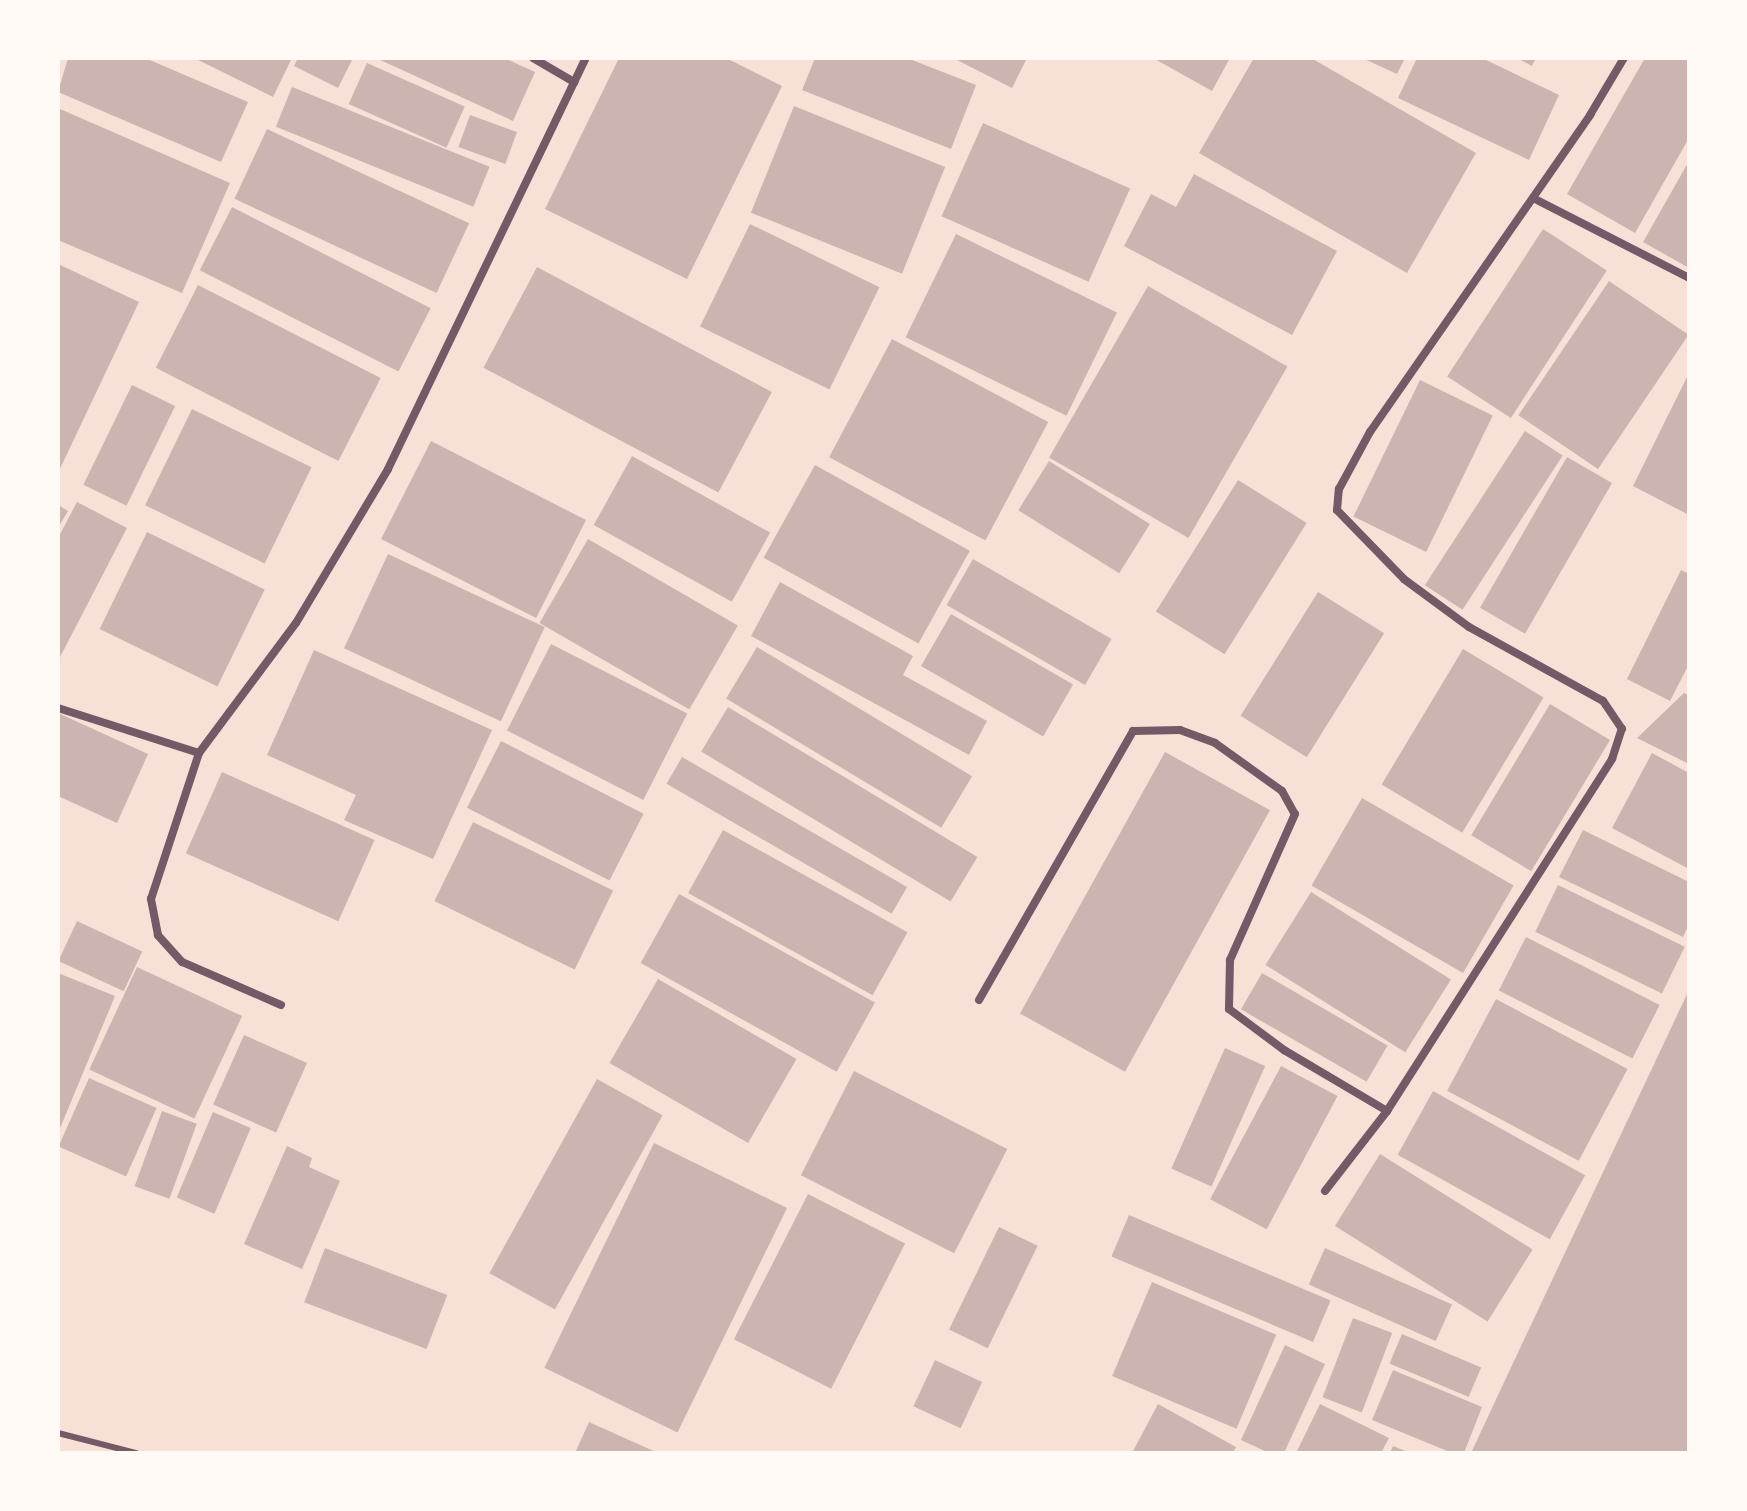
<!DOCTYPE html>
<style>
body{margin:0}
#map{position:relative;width:1747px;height:1511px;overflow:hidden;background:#f7e1d7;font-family:Raleway,sans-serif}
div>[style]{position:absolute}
.building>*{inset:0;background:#ccb4b1;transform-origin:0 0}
.service>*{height:6px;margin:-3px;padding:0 3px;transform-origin:3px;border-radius:3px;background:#755966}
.minor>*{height:8px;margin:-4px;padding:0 4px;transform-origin:4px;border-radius:4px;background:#755966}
span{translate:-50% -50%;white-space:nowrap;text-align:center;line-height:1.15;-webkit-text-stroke:8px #fffaf5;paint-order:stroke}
.frame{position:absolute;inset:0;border:60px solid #fffaf5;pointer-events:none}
</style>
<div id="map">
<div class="building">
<div style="clip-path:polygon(68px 58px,145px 58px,248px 102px,221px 162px,58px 92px)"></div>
<div style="clip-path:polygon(194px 58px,292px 58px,273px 97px)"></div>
<div style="clip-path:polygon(298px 58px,353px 58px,338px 88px,294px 66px)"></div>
<div style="clip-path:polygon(376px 58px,504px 58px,535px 72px,513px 121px)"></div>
<div style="clip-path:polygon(619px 58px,726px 58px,782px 86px,687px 279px,545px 209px)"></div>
<div style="clip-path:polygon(815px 58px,907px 58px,976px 85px,951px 149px,802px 90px)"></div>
<div style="clip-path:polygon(953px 58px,1027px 58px,1012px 88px)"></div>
<div style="clip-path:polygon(1153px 58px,1230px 58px,1212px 91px)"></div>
<div style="clip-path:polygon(1254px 58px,1311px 58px,1476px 153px,1407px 273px,1199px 153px)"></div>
<div style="clip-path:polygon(1362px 58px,1405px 58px,1397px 74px)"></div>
<div style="clip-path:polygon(1417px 58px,1482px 58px,1559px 95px,1529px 160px,1398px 98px)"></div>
<div style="clip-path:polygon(1517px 58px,1536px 58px,1532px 66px)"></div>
<div style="clip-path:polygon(1645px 58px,1689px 58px,1689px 138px,1635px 233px,1567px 194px)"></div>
<div style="left:367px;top:63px;width:107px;height:45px;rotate:24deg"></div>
<div style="left:292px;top:87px;width:213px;height:43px;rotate:22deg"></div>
<div style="left:794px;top:106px;width:163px;height:115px;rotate:22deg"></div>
<div style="clip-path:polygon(60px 109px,230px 183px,182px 293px,58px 240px)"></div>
<div style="left:470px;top:115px;width:50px;height:34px;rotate:20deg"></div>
<div style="left:983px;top:123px;width:161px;height:102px;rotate:24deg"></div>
<div style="left:267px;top:129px;width:223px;height:77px;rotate:25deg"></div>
<div style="clip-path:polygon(1689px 161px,1689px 268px,1643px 242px)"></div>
<div style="clip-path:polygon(1194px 174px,1337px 251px,1292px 335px,1124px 246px,1151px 194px,1176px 207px)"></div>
<div style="left:232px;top:207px;width:223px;height:71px;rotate:27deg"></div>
<div style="left:750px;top:224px;width:144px;height:114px;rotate:26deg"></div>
<div style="left:1543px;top:229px;width:76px;height:176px;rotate:33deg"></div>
<div style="left:956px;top:234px;width:179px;height:115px;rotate:26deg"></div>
<div style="clip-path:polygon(58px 264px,139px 302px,58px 473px)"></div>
<div style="left:537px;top:267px;width:266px;height:114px;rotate:28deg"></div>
<div style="left:1609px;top:281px;width:96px;height:162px;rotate:34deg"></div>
<div style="left:198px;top:285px;width:205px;height:93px;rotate:27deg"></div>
<div style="left:1148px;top:286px;width:161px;height:198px;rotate:30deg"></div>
<div style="left:892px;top:339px;width:177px;height:134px;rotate:28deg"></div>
<div style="clip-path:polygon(1689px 373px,1689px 515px,1633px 486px)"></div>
<div style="left:1420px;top:380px;width:81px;height:152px;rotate:26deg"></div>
<div style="left:132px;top:385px;width:48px;height:111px;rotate:26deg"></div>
<div style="left:192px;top:409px;width:133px;height:107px;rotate:26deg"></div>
<div style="left:1525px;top:431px;width:45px;height:184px;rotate:33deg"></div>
<div style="left:431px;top:441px;width:174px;height:110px;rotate:27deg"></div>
<div style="left:632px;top:456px;width:158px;height:79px;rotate:29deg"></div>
<div style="left:1567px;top:457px;width:52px;height:174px;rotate:30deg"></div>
<div style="left:1049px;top:461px;width:119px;height:58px;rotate:32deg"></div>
<div style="left:815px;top:465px;width:177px;height:106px;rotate:29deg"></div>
<div style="left:1238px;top:480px;width:81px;height:155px;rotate:32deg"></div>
<div style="clip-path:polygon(77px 502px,127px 528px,58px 661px,58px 538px)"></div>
<div style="clip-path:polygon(58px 505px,68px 511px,58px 528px)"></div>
<div style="left:147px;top:532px;width:131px;height:108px;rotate:26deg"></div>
<div style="left:588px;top:539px;width:173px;height:97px;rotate:30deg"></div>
<div style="left:388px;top:554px;width:173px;height:104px;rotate:25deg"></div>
<div style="left:973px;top:559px;width:160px;height:53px;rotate:30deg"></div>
<div style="clip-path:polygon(1681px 570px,1689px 574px,1689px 664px,1670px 701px,1627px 679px)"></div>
<div style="clip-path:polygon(780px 582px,913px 656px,903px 675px,987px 721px,969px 755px,751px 636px)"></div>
<div style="left:1318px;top:592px;width:78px;height:146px;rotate:32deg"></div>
<div style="left:951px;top:614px;width:141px;height:60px;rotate:30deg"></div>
<div style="left:551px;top:644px;width:153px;height:97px;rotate:27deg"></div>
<div style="left:757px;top:647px;width:251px;height:60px;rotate:31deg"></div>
<div style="left:1463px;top:649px;width:94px;height:158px;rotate:31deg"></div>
<div style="clip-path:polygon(314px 650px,492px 730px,433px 859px,344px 820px,356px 795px,267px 755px)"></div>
<div style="clip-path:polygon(1684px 693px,1689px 695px,1689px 764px,1637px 738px)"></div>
<div style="left:1550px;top:704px;width:70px;height:153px;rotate:31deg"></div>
<div style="left:728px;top:707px;width:291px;height:52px;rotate:31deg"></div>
<div style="clip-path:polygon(58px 713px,148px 754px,117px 823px,58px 796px)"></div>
<div style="left:501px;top:741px;width:160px;height:75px;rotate:27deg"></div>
<div style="left:1165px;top:752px;width:120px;height:299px;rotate:29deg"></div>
<div style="clip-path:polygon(1652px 753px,1689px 773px,1689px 869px,1612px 828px)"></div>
<div style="left:682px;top:757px;width:260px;height:31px;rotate:30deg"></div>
<div style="left:222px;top:772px;width:167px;height:89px;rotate:24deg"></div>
<div style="left:1362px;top:798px;width:175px;height:101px;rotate:30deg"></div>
<div style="left:473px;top:822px;width:156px;height:88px;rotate:26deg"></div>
<div style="left:723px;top:830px;width:211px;height:72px;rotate:29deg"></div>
<div style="clip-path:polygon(1583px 830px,1689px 882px,1689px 924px,1683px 937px,1559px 877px)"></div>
<div style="left:1558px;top:885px;width:141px;height:52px;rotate:26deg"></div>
<div style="left:1311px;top:892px;width:165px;height:86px;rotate:32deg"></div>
<div style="left:679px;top:894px;width:224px;height:79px;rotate:29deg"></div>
<div style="left:77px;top:921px;width:72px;height:44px;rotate:25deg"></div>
<div style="left:1526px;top:937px;width:150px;height:60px;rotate:27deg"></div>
<div style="left:137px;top:967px;width:116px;height:113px;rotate:25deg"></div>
<div style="clip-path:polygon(58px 973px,115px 996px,58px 1133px)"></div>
<div style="left:1262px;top:973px;width:145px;height:42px;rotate:30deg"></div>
<div style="left:658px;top:979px;width:160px;height:97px;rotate:30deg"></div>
<div style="clip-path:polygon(1689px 990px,1689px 1453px,1471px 1453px,1521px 1346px)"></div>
<div style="left:1496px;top:999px;width:149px;height:104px;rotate:28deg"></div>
<div style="left:244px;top:1035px;width:69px;height:76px;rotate:24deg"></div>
<div style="left:1225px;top:1048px;width:44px;height:132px;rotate:24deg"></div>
<div style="left:1281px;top:1066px;width:64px;height:151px;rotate:28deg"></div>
<div style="left:854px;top:1071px;width:172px;height:117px;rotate:27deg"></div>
<div style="left:89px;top:1078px;width:74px;height:75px;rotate:24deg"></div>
<div style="left:597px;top:1079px;width:75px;height:222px;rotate:29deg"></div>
<div style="left:1433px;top:1091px;width:174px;height:73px;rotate:29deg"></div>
<div style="left:162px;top:1111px;width:37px;height:80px;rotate:20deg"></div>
<div style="left:213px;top:1112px;width:41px;height:93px;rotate:23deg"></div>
<div style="left:654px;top:1143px;width:148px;height:250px;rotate:26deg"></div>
<div style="clip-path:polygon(287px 1146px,312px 1158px,309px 1167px,340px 1181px,302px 1269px,244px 1244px)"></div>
<div style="left:1380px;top:1154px;width:180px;height:85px;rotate:32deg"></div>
<div style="left:808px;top:1194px;width:109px;height:163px;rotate:27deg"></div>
<div style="left:1129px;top:1215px;width:219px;height:45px;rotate:23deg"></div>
<div style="left:999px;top:1227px;width:43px;height:114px;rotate:26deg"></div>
<div style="left:325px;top:1248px;width:131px;height:58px;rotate:21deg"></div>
<div style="left:1325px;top:1248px;width:139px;height:40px;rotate:24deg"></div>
<div style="left:1152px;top:1282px;width:135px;height:102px;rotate:23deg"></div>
<div style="left:1353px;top:1318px;width:42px;height:85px;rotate:21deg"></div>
<div style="left:1402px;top:1334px;width:86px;height:32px;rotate:23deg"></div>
<div style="clip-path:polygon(1285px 1345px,1325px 1364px,1284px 1453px,1269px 1453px,1241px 1440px)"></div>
<div style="left:935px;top:1360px;width:52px;height:51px;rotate:25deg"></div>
<div style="clip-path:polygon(1393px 1370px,1482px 1407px,1464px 1453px,1452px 1453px,1372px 1420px)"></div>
<div style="clip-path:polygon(1158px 1404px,1236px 1447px,1233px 1453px,1132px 1453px)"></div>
<div style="clip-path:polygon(1320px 1404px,1389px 1438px,1381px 1453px,1296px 1453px)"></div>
<div style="clip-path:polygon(589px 1422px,658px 1453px,575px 1453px)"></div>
<div style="clip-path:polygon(1393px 1446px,1410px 1453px,1390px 1453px)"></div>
</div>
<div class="service">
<div style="left:58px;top:1433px;width:81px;rotate:14.4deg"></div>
</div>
<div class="minor">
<div style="left:533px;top:58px;width:48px;rotate:30.3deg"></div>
<div style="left:1533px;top:198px;width:175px;rotate:27.1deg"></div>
<div style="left:58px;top:708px;width:148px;rotate:17.7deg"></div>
<div style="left:979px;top:1000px;width:310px;rotate:-60.2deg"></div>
<div style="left:1133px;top:731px;width:47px;rotate:-1.2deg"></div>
<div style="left:1180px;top:730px;width:37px;rotate:20deg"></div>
<div style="left:1215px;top:743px;width:82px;rotate:35.6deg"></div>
<div style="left:1282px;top:791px;width:26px;rotate:61deg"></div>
<div style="left:1295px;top:814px;width:160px;rotate:114deg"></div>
<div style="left:1230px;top:960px;width:49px;rotate:91.2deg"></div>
<div style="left:1229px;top:1009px;width:69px;rotate:36.7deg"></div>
<div style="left:1284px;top:1050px;width:120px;rotate:30.6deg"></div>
<div style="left:281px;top:1005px;width:108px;rotate:-156.5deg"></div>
<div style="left:182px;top:962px;width:36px;rotate:-132deg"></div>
<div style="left:158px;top:935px;width:37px;rotate:-101deg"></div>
<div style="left:151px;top:899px;width:154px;rotate:-71.8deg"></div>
<div style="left:199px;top:753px;width:162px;rotate:-53.3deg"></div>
<div style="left:296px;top:623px;width:179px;rotate:-59.1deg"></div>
<div style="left:388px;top:469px;width:456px;rotate:-64.3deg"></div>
<div style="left:1325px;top:1191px;width:101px;rotate:-52.2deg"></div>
<div style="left:1387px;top:1111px;width:418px;rotate:-57.4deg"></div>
<div style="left:1612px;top:759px;width:32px;rotate:-72deg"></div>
<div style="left:1622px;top:729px;width:34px;rotate:-124deg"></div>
<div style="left:1603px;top:701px;width:153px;rotate:-151.1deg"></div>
<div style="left:1469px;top:627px;width:81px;rotate:-143.6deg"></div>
<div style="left:1404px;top:579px;width:96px;rotate:-134.2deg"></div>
<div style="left:1337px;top:510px;width:21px;rotate:-85deg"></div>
<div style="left:1339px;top:489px;width:65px;rotate:-61.5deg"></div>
<div style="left:1370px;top:432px;width:386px;rotate:-55.2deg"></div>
<div style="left:1590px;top:115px;width:66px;rotate:-59.2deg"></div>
</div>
<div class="frame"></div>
</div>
